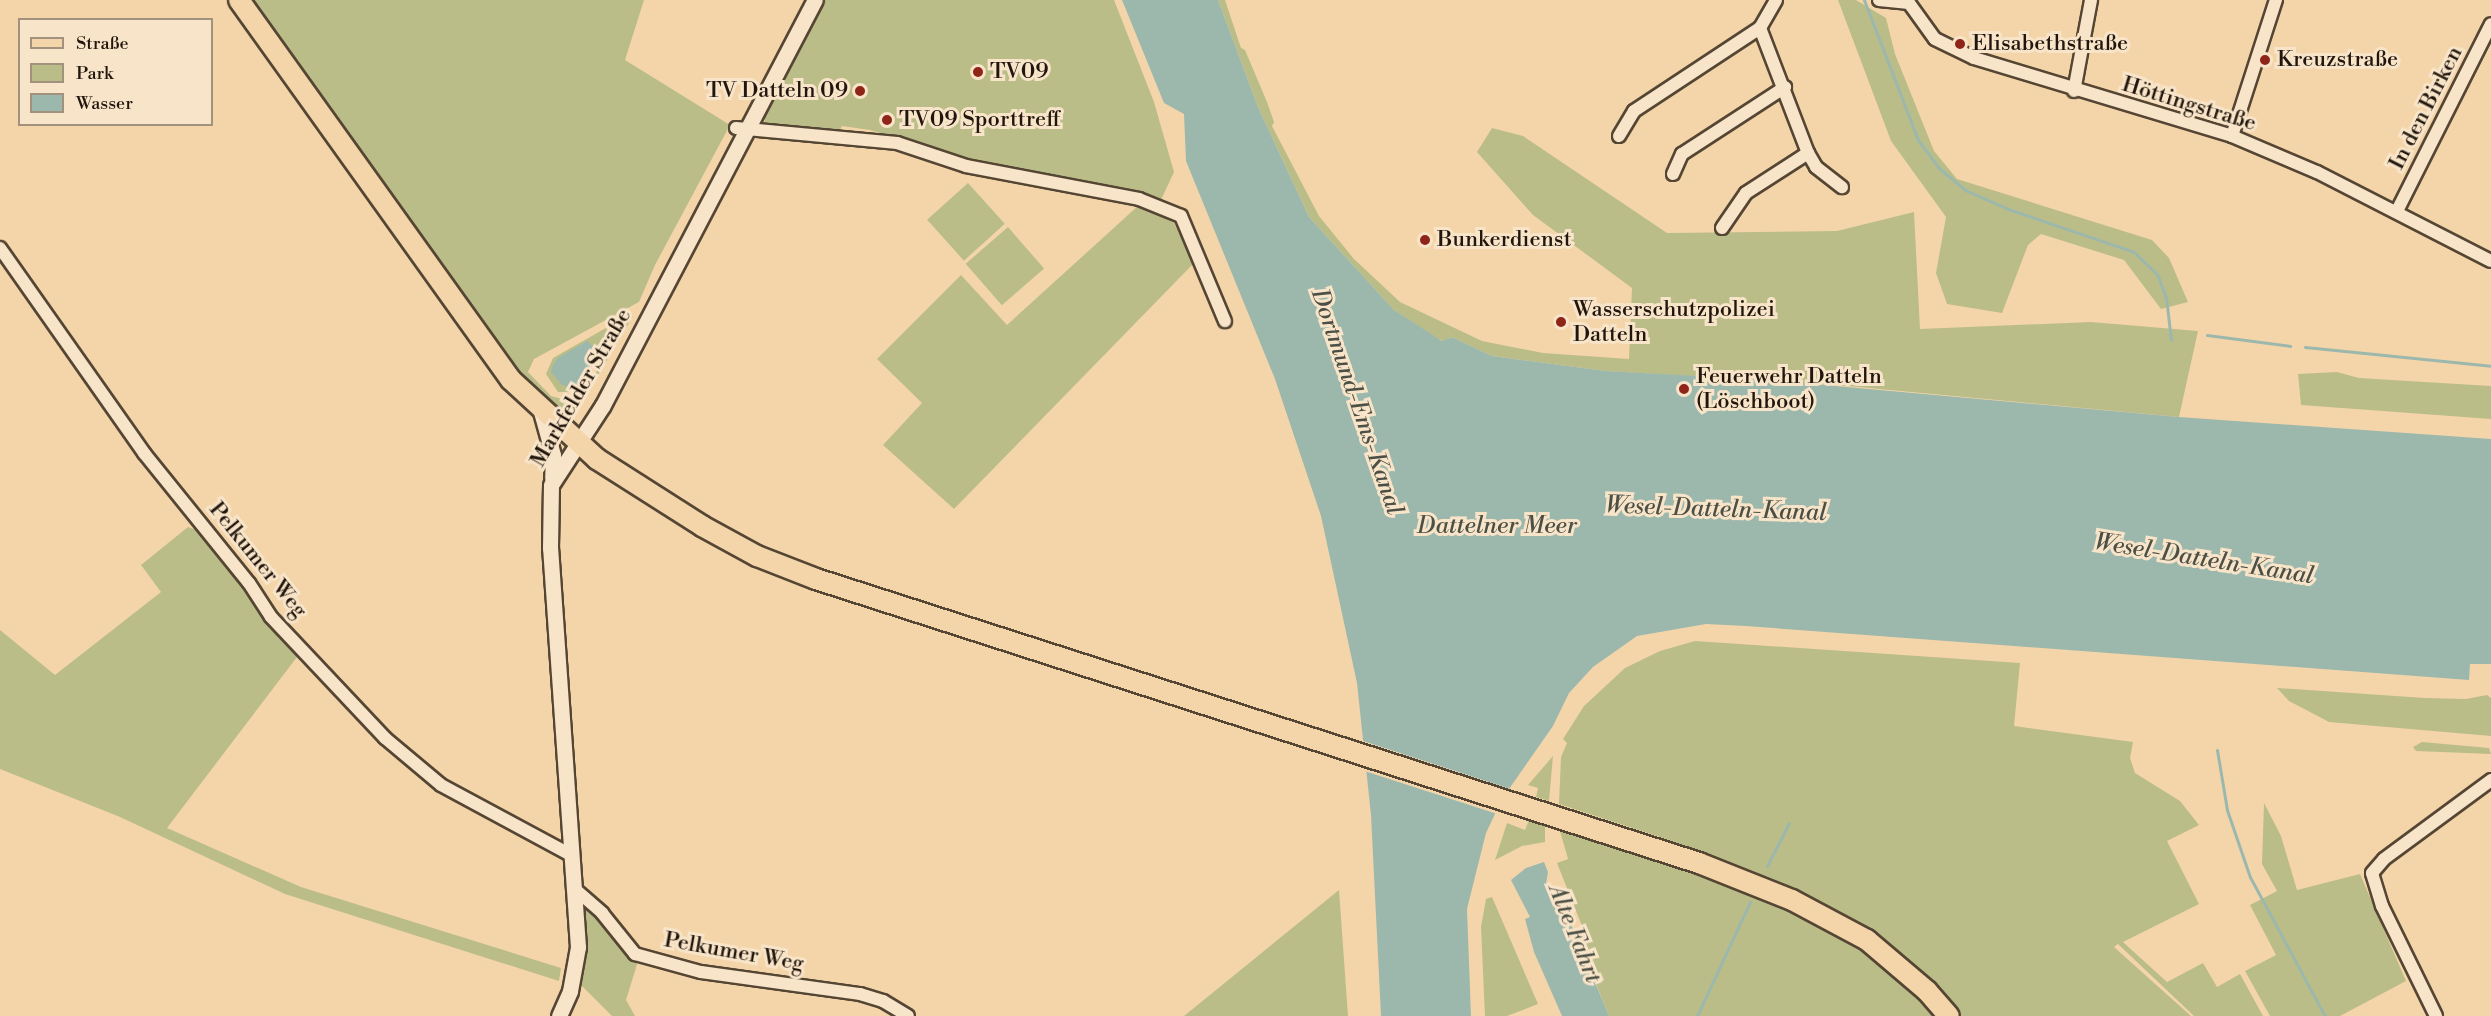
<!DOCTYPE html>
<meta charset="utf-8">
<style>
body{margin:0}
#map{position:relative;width:2491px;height:1016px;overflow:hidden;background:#f4d5aa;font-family:"Libre Bodoni",serif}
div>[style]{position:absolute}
.green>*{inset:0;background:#bbbd88;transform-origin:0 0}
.water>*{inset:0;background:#9cb8ad}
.pier>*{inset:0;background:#f4d5aa;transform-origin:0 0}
.stream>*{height:3px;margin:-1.5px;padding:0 1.5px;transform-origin:1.5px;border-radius:1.5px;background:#9cb8ad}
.roads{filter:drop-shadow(2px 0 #554634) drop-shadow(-2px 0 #554634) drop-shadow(0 2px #554634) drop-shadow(0 -2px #554634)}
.minor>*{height:12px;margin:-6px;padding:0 6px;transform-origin:6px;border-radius:6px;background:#f8e4c8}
.tertiary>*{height:15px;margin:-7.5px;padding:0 7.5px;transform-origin:7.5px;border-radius:7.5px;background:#f8e4c8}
.primary>*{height:20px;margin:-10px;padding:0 10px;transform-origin:10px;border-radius:10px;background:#f4d5aa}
.dots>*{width:16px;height:16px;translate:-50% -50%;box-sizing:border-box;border:3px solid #f8e4c8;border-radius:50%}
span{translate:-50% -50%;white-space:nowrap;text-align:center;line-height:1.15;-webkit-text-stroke:6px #f8e4c8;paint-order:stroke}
.poi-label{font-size:22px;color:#20160d}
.left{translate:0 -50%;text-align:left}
.right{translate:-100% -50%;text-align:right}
.street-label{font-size:22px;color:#20160d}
.water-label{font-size:24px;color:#4b4f45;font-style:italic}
.legend{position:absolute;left:18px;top:18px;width:195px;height:108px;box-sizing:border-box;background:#f8e4c8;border:2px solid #a2927d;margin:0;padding:8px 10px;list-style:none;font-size:18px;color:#20160d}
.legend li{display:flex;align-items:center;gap:12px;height:30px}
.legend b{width:30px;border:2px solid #a2927d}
</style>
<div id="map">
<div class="green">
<div style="clip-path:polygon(251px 0,644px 0,625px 60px,730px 125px,655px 265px,639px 302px,534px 359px,528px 372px,551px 396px,573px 402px,585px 392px,627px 316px,633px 316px,581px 404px,567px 411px,560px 410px,519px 370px,452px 285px)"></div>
<div style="clip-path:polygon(824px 0,1114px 0,1154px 102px,1174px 172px,1160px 202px,1083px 180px,975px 162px,870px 130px,842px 126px,838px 133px,765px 124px,763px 110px)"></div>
<div style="clip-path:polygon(1218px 0,1225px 0,1241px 48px,1245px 50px,1267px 102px,1274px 122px,1272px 126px,1319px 216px,1354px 259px,1400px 302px,1482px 341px,1543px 353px,1629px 359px,1632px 288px,1533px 215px,1477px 152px,1492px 128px,1523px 136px,1667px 233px,1837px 231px,1914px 212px,1920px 329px,2091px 322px,2198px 331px,2179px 417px,1847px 386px,1606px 371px,1492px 356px,1452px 337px,1443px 341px,1432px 336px,1394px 310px,1309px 217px,1258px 107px)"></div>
<div style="clip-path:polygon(1838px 0,1856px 0,1886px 18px,1895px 54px,1934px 151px,1957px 179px,2152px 240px,2169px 258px,2188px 302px,2161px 309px,2124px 260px,2041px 234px,2028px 245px,2002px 313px,1947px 304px,1936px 273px,1946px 217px,1891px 141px)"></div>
<div style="left:968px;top:183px;width:55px;height:55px;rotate:48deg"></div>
<div style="clip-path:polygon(1139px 205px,1174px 223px,1194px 263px,954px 509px,883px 445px,922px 403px,877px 359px,961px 275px,1007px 325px)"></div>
<div style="left:1008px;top:227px;width:55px;height:56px;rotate:49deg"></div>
<div style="clip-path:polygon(606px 328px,609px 333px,578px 387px,571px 392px,558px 392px,546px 374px,553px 358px)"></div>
<div style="clip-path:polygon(2337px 372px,2359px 378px,2491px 386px,2491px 419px,2301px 405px,2298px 374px)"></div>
<div style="clip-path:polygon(188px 527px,205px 533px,254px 600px,300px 653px,167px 828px,301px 887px,561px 968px,559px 981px,285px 894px,120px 817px,0 769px,0 630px,55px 675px,161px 592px,141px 565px)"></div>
<div style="clip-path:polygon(1695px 641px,2020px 663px,2014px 726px,2133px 742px,2130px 758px,2135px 773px,2180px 801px,2199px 825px,2167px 841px,2199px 904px,2123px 942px,2167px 982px,2203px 963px,2217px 987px,2240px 974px,2263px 1016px,2194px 1016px,2118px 944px,2114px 947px,2191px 1016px,1961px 1016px,1885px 945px,1828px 908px,1752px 873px,1668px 848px,1669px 840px,1559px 804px,1561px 757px,1567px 743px,1563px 739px,1584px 706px,1625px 668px,1660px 651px)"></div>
<div style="clip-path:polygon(2277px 688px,2425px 698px,2466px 699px,2487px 695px,2491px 698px,2491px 736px,2329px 722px,2289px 701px)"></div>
<div style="clip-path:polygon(2422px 742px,2489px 748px,2491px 754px,2416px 751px,2413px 747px)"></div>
<div style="clip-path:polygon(1553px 756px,1549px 801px,1536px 797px,1538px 788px,1528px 785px)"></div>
<div style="clip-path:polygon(2264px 803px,2281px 836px,2297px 890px,2360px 874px,2406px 981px,2340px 1016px,2270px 1016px,2245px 971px,2276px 955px,2250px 905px,2277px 891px,2262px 864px)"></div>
<div style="clip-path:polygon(1529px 820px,1545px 826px,1545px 842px,1522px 846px,1495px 860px,1507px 823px,1525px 830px)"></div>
<div style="clip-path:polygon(1560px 831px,1743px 887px,1822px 923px,1875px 958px,1939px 1016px,1609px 1016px,1578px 939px,1582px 926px,1557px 863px,1568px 859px)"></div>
<div style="clip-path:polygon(1339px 890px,1348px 1016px,1184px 1016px)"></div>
<div style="clip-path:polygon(1492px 897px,1538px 1004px,1507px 1016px,1485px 1016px,1481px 927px,1486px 899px)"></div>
<div style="clip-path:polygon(588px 906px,639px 958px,626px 1000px,635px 1016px,612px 1016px,577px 981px,583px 915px)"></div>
</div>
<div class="water">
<div style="clip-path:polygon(1122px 0,1218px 0,1258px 107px,1309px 217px,1394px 310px,1442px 341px,1452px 337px,1492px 356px,1606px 371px,1770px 380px,2179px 417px,2491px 439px,2491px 664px,2470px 664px,2469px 680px,1746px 626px,1706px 624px,1637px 636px,1593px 667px,1569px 693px,1553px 726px,1502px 799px,1486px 833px,1467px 909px,1471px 1016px,1381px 1016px,1371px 815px,1357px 683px,1321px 516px,1275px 379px,1186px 161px,1184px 114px,1164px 103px)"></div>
<div style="clip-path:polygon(587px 341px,599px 351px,579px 384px,574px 388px,562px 385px,551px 372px,553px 365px,558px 358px)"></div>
<div style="clip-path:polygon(1544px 862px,1548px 872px,1546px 884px,1556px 907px,1563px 905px,1609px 1016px,1562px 1016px,1534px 952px,1525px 919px,1530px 917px,1511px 880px,1526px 868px)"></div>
</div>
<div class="pier">
<div style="left:1360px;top:740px;width:160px;height:28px;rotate:18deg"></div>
</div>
<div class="stream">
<div style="left:1864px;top:0;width:150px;rotate:68.9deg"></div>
<div style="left:1918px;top:140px;width:36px;rotate:53deg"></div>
<div style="left:1940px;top:169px;width:33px;rotate:40deg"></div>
<div style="left:1965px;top:190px;width:47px;rotate:23.8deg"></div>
<div style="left:2008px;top:209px;width:133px;rotate:18.8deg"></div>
<div style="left:2134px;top:252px;width:32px;rotate:44deg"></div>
<div style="left:2157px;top:274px;width:25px;rotate:69deg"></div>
<div style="left:2166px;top:297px;width:43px;rotate:83.4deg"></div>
<div style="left:2207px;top:335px;width:84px;rotate:7.5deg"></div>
<div style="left:2305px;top:347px;width:187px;rotate:5.8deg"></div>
<div style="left:2217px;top:750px;width:61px;rotate:80.5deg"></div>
<div style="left:2227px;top:810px;width:71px;rotate:71.1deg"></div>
<div style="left:2250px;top:877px;width:158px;rotate:61.7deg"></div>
<div style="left:1767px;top:866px;width:48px;rotate:-62.9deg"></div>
<div style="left:1697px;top:1016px;width:126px;rotate:-65.1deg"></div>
</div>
<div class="roads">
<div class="minor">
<div style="left:1879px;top:0;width:30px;rotate:6deg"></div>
<div style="left:1909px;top:3px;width:44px;rotate:54.2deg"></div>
<div style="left:1935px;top:39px;width:43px;rotate:26deg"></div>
<div style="left:1974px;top:58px;width:270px;rotate:16.8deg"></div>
<div style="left:2232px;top:136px;width:92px;rotate:23deg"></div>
<div style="left:2317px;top:172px;width:195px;rotate:27.1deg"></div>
<div style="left:1760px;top:28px;width:134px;rotate:69deg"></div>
<div style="left:1808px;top:153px;width:16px;rotate:60deg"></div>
<div style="left:1816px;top:167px;width:33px;rotate:38deg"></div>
<div style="left:2074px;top:91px;width:93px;rotate:-79.4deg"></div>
<div style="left:736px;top:128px;width:162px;rotate:5.3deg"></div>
<div style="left:897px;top:143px;width:73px;rotate:18.4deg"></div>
<div style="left:966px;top:166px;width:176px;rotate:10.8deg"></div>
<div style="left:1139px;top:199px;width:45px;rotate:22deg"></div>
<div style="left:1181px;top:216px;width:114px;rotate:67.3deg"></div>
<div style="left:1619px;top:136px;width:29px;rotate:-59deg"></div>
<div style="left:1634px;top:111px;width:151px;rotate:-33.4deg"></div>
<div style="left:1760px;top:28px;width:32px;rotate:-60deg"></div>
<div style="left:2232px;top:136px;width:143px;rotate:-72.1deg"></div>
<div style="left:1673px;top:174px;width:22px;rotate:-66deg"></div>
<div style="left:1682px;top:154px;width:123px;rotate:-33deg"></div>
<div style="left:2397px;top:211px;width:209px;rotate:-63.3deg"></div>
<div style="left:1722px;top:228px;width:42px;rotate:-55.6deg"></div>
<div style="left:1746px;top:193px;width:74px;rotate:-32.8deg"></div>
<div style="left:0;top:248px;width:251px;rotate:54.9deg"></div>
<div style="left:144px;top:453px;width:167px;rotate:51.1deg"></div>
<div style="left:249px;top:583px;width:40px;rotate:57.1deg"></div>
<div style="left:271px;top:617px;width:166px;rotate:46.7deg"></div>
<div style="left:385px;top:738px;width:73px;rotate:40deg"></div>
<div style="left:441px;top:785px;width:150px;rotate:28.3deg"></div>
<div style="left:576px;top:890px;width:35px;rotate:41deg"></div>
<div style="left:602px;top:913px;width:53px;rotate:51.2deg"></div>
<div style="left:635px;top:954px;width:68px;rotate:15.3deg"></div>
<div style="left:701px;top:972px;width:161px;rotate:7.9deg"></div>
<div style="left:860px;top:994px;width:24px;rotate:17deg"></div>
<div style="left:883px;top:1001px;width:29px;rotate:31deg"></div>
<div style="left:2436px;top:1016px;width:123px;rotate:-116.1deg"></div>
<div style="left:2382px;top:906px;width:34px;rotate:-107deg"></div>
<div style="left:2372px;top:873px;width:18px;rotate:-49deg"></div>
<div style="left:2384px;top:859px;width:133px;rotate:-36.4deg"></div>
</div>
<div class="tertiary">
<div style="left:540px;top:408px;width:49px;rotate:74.5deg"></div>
<div style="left:553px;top:455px;width:23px;rotate:92deg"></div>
<div style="left:559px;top:1016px;width:27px;rotate:-66deg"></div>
<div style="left:570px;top:991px;width:45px;rotate:-79.7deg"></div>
<div style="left:578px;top:947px;width:400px;rotate:-94deg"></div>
<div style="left:550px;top:548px;width:63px;rotate:-89.1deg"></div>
<div style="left:551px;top:485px;width:95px;rotate:-57deg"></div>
<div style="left:603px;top:405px;width:457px;rotate:-62.4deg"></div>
</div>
<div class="primary">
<div style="left:239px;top:0;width:467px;rotate:54.4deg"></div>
<div style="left:511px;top:380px;width:117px;rotate:42.6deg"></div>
<div style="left:597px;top:459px;width:125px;rotate:32.5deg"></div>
<div style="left:702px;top:526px;width:63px;rotate:28.6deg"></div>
<div style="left:757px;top:556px;width:63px;rotate:21.3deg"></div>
<div style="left:816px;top:579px;width:928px;rotate:17.83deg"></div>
<div style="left:1699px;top:863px;width:100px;rotate:21.7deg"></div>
<div style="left:1792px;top:900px;width:85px;rotate:28.1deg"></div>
<div style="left:1867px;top:940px;width:79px;rotate:40.4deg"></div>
<div style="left:1927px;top:991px;width:33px;rotate:49deg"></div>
</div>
</div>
<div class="dots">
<div style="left:1960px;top:44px;background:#8f2418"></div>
<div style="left:2265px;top:60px;background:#8f2418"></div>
<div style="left:978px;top:72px;background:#8f2418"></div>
<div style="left:860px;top:91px;background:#8f2418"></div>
<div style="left:887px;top:120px;background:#8f2418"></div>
<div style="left:1425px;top:240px;background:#8f2418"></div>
<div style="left:1561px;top:322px;background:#8f2418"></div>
<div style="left:1684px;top:389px;background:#8f2418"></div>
</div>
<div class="poi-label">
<span class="left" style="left:1972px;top:44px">Elisabethstraße</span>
<span class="left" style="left:2277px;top:60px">Kreuzstraße</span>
<span class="left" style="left:990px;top:72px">TV09</span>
<span class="right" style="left:848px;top:91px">TV Datteln 09</span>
<span class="left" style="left:899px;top:120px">TV09 Sporttreff</span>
<span class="left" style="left:1437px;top:240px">Bunkerdienst</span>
<span class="left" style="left:1573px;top:322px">Wasserschutzpolizei<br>Datteln</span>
<span class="left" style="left:1696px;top:389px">Feuerwehr Datteln<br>(Löschboot)</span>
</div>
<div class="street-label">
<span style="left:2189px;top:104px;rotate:17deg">Höttingstraße</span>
<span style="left:2426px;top:108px;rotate:-63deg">In den Birken</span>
<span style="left:581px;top:388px;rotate:-60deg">Markfelder Straße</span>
<span style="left:258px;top:560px;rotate:51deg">Pelkumer Weg</span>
<span style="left:734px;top:952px;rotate:10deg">Pelkumer Weg</span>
</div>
<div class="water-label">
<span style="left:1356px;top:402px;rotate:71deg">Dortmund-Ems-Kanal</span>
<span style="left:1716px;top:510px;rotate:2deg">Wesel-Datteln-Kanal</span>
<span style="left:1497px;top:527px">Dattelner Meer</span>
<span style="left:2204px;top:560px;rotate:9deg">Wesel-Datteln-Kanal</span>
<span style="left:1574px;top:934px;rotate:68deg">Alte Fahrt</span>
</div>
<ul class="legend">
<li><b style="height:8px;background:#f4d5aa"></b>Straße</li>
<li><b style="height:16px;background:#bbbd88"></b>Park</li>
<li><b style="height:16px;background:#9cb8ad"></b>Wasser</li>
</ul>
</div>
